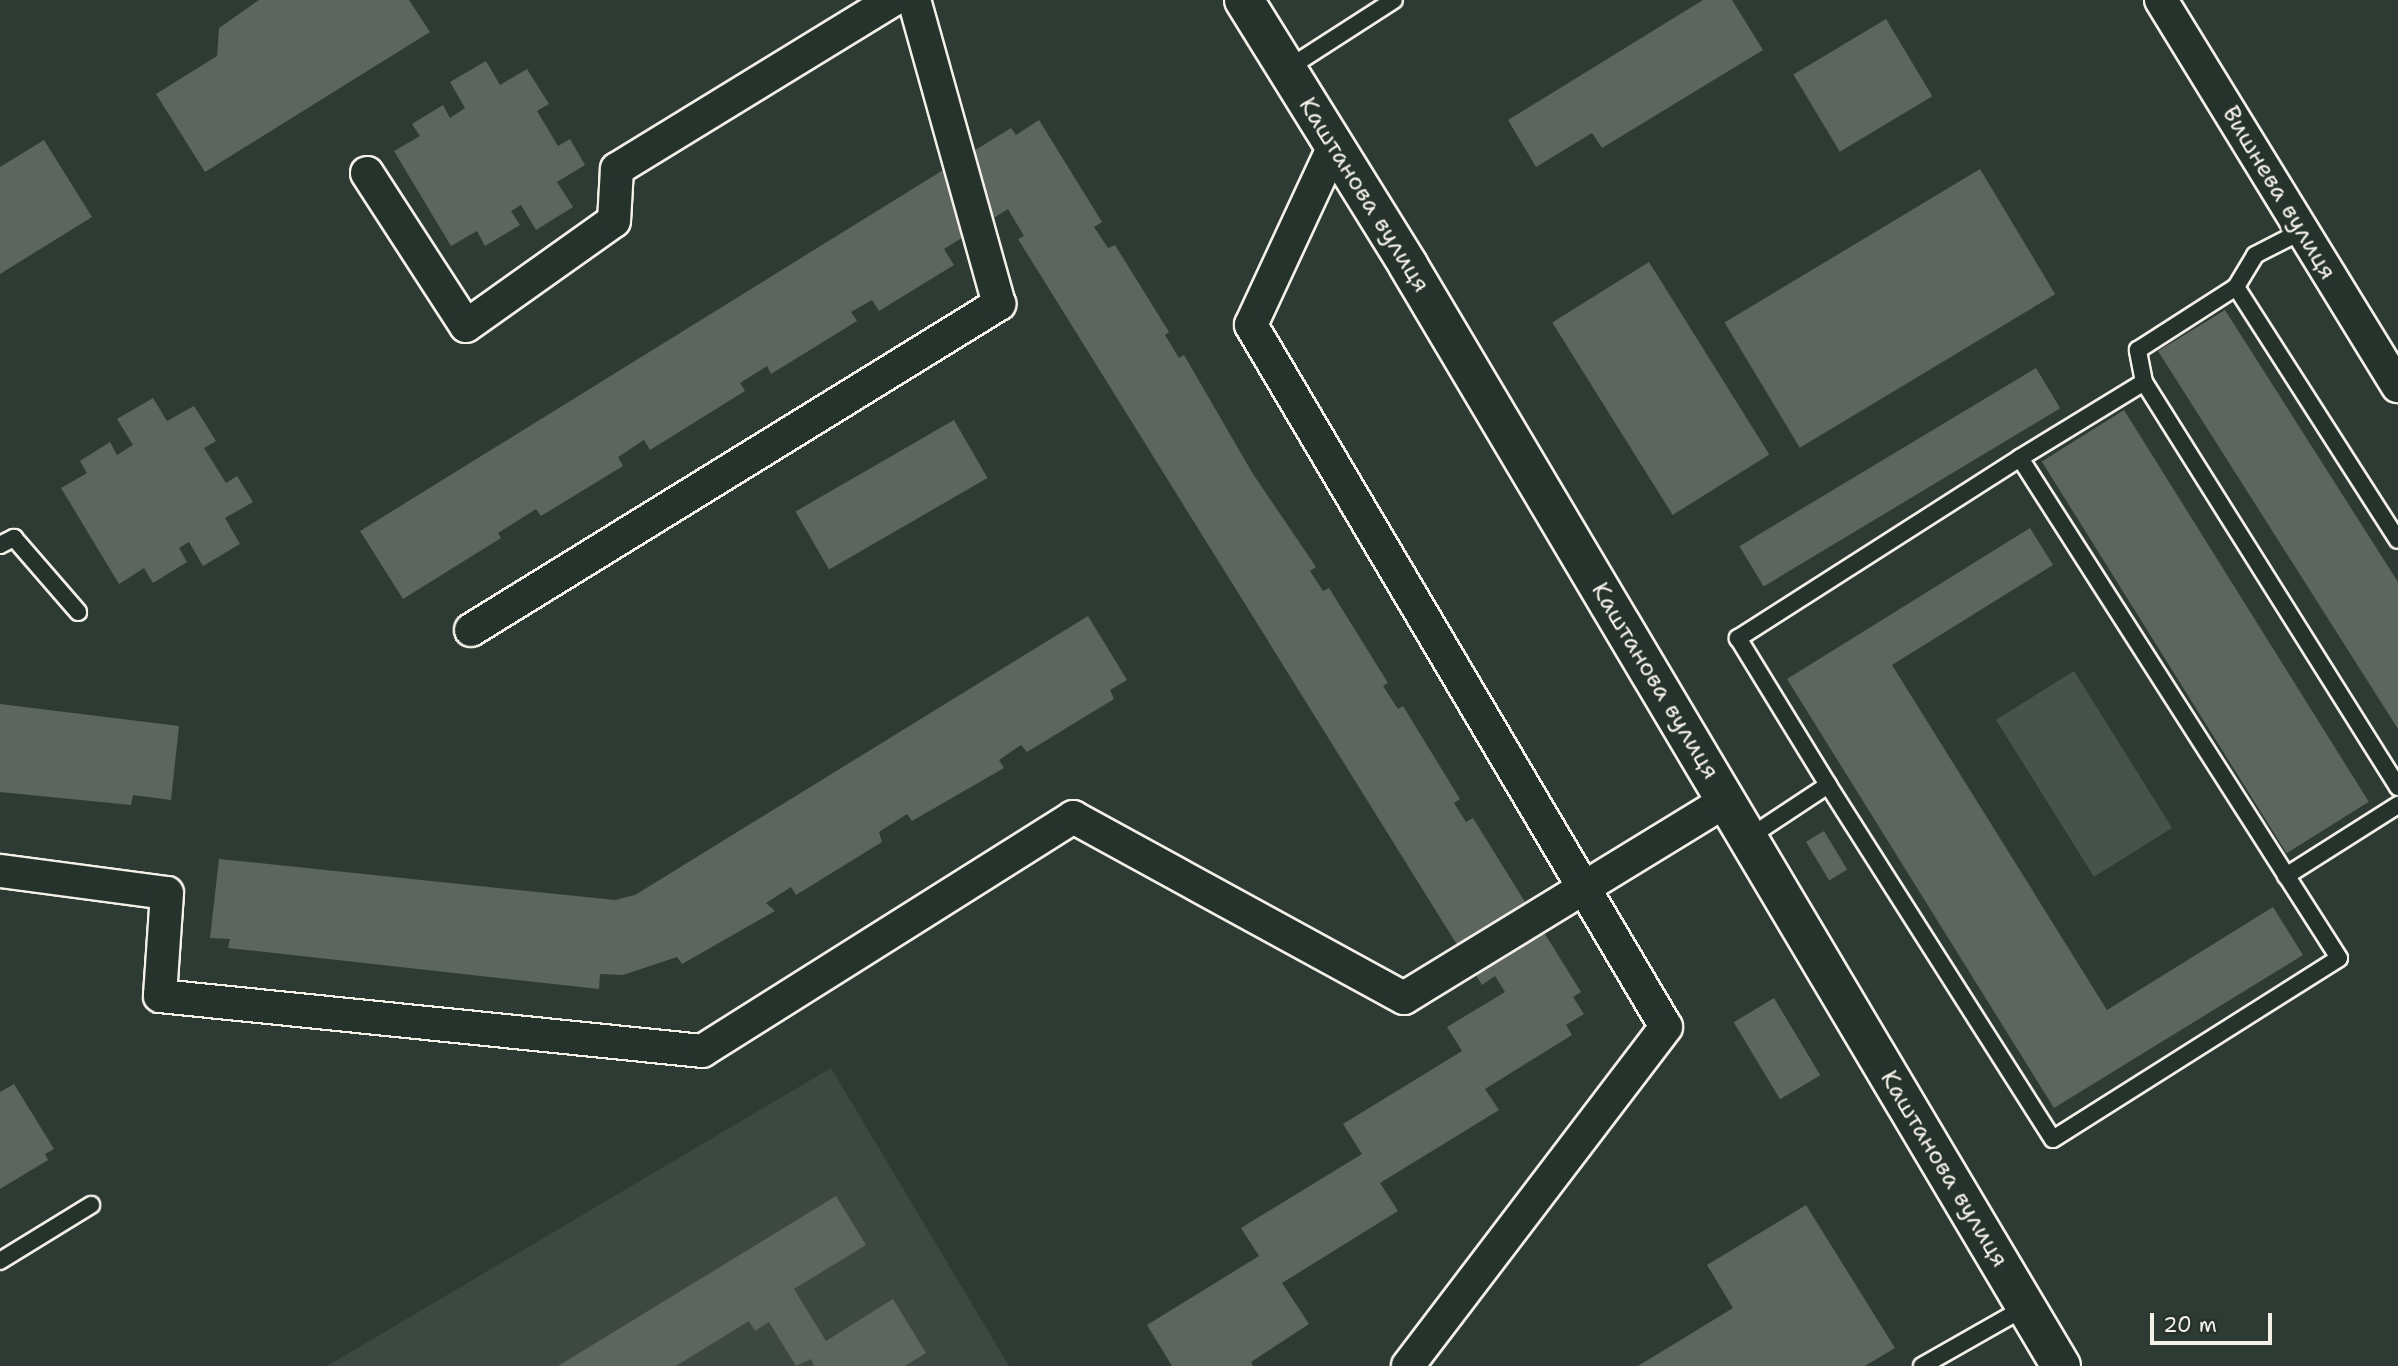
<!DOCTYPE html>
<meta charset="utf-8">
<style>
body{margin:0}
#map{position:relative;width:2398px;height:1366px;overflow:hidden;background:#2e3b34;font-family:"Shantell Sans",sans-serif}
div>[style]{position:absolute}
.built>*{inset:0;background:#3c4841}
.green>*{inset:0;background:#48524c;transform-origin:0 0}
.building>*{inset:0;background:#5c655e;transform-origin:0 0}
.roads{filter:drop-shadow(2px 0 #f4f1e8) drop-shadow(-2px 0 #f4f1e8) drop-shadow(0 2px #f4f1e8) drop-shadow(0 -2px #f4f1e8)}
.lane>*{height:16px;margin:-8px;padding:0 8px;transform-origin:8px;border-radius:8px;background:#26332d}
.street>*{height:32px;margin:-16px;padding:0 16px;transform-origin:16px;border-radius:16px;background:#26332d}
.secondary>*{height:38px;margin:-19px;padding:0 19px;transform-origin:19px;border-radius:19px;background:#26332d}
span{translate:-50% -50%;white-space:nowrap;text-align:center;line-height:1.15;-webkit-text-stroke:7px #26332d;paint-order:stroke}
.street-label{font-size:24px;color:#f4f1e8}
.scale{position:absolute;left:2150px;top:1313px;width:122px;height:32px;box-sizing:border-box;border:4px solid #f4f1e8;border-top:0;padding-left:9px;font-size:21px;line-height:24px;white-space:nowrap;color:#f4f1e8;-webkit-text-stroke:5px #26332d;paint-order:stroke}
</style>
<div id="map">
<div class="built">
<div style="clip-path:polygon(831px 1068px,1009px 1366px,327px 1366px)"></div>
</div>
<div class="green">
<div style="left:2074px;top:671px;width:185px;height:92px;rotate:58deg"></div>
</div>
<div class="building">
<div style="clip-path:polygon(259px 0,409px 0,430px 32px,205px 172px,156px 94px,217px 56px,219px 28px)"></div>
<div style="clip-path:polygon(1703px 0,1732px 0,1763px 50px,1602px 148px,1592px 133px,1536px 167px,1508px 120px)"></div>
<div style="left:1886px;top:19px;width:90px;height:108px;rotate:59deg"></div>
<div style="clip-path:polygon(486px 61px,500px 85px,527px 69px,549px 104px,537px 111px,558px 146px,570px 139px,585px 165px,557px 182px,573px 207px,536px 230px,521px 205px,511px 211px,520px 225px,485px 246px,477px 231px,451px 246px,394px 151px,420px 136px,412px 124px,443px 105px,450px 118px,465px 108px,450px 82px)"></div>
<div style="clip-path:polygon(1039px 120px,1102px 222px,1094px 227px,1108px 248px,1115px 245px,1169px 332px,1165px 335px,1179px 358px,1184px 355px,1253px 474px,1316px 567px,1310px 571px,1323px 591px,1329px 588px,1388px 683px,1383px 686px,1398px 709px,1403px 706px,1460px 799px,1454px 803px,1466px 822px,1473px 818px,1581px 992px,1573px 997px,1584px 1014px,1566px 1025px,1572px 1035px,1485px 1089px,1499px 1110px,1380px 1183px,1398px 1211px,1282px 1283px,1309px 1324px,1251px 1362px,1253px 1366px,1172px 1366px,1147px 1325px,1259px 1256px,1241px 1228px,1362px 1154px,1343px 1124px,1462px 1051px,1447px 1027px,1505px 992px,1495px 976px,1482px 985px,1018px 239px,1024px 236px,1008px 209px,944px 249px,954px 265px,879px 311px,872px 300px,851px 312px,857px 321px,771px 374px,767px 366px,740px 383px,745px 391px,650px 450px,644px 440px,618px 457px,623px 466px,541px 516px,536px 509px,498px 533px,501px 538px,403px 599px,360px 531px,1011px 128px,1016px 135px)"></div>
<div style="clip-path:polygon(44px 140px,92px 217px,0 274px,0 167px)"></div>
<div style="left:1980px;top:169px;width:146px;height:298px;rotate:59deg"></div>
<div style="left:1649px;top:262px;width:227px;height:114px;rotate:58deg"></div>
<div style="clip-path:polygon(2225px 310px,2398px 582px,2398px 729px,2158px 351px)"></div>
<div style="left:2036px;top:368px;width:47px;height:346px;rotate:59deg"></div>
<div style="clip-path:polygon(153px 398px,167px 421px,194px 406px,216px 441px,204px 448px,226px 483px,237px 476px,253px 502px,225px 518px,240px 544px,203px 566px,189px 542px,179px 548px,187px 562px,153px 583px,144px 568px,119px 584px,61px 488px,87px 473px,80px 461px,110px 442px,117px 455px,133px 445px,117px 419px)"></div>
<div style="left:2124px;top:410px;width:462px;height:97px;rotate:58deg"></div>
<div style="left:954px;top:420px;width:67px;height:183px;rotate:60deg"></div>
<div style="clip-path:polygon(2030px 528px,2053px 565px,1892px 665px,2107px 1010px,2273px 907px,2303px 955px,2054px 1108px,1787px 679px)"></div>
<div style="clip-path:polygon(1088px 616px,1127px 680px,1110px 690px,1114px 699px,1027px 752px,1021px 745px,999px 760px,1004px 768px,912px 821px,907px 814px,879px 832px,882px 842px,796px 895px,791px 887px,766px 903px,775px 911px,682px 964px,677px 957px,623px 975px,600px 974px,599px 989px,228px 948px,230px 939px,210px 938px,219px 859px,615px 900px,635px 895px)"></div>
<div style="clip-path:polygon(0 704px,179px 726px,171px 800px,133px 795px,131px 805px,0 792px)"></div>
<div style="left:1824px;top:831px;width:45px;height:21px;rotate:59deg"></div>
<div style="left:1774px;top:998px;width:90px;height:47px;rotate:59deg"></div>
<div style="clip-path:polygon(14px 1084px,54px 1149px,45px 1154px,48px 1160px,0 1189px,0 1092px)"></div>
<div style="clip-path:polygon(836px 1196px,866px 1245px,794px 1289px,826px 1341px,893px 1299px,926px 1353px,905px 1366px,814px 1366px,811px 1359px,796px 1366px,769px 1322px,755px 1331px,749px 1321px,676px 1366px,558px 1366px)"></div>
<div style="clip-path:polygon(1806px 1205px,1895px 1348px,1865px 1366px,1638px 1366px,1733px 1308px,1707px 1265px)"></div>
</div>
<div class="roads">
<div class="lane">
<div style="left:1287px;top:69px;width:127px;rotate:-32.8deg"></div>
<div style="left:2236px;top:287px;width:37px;rotate:-59deg"></div>
<div style="left:2255px;top:255px;width:53px;rotate:-27.1deg"></div>
<div style="left:2144px;top:382px;width:33px;rotate:-101deg"></div>
<div style="left:2138px;top:350px;width:117px;rotate:-32.7deg"></div>
<div style="left:2236px;top:287px;width:300px;rotate:57.4deg"></div>
<div style="left:2020px;top:458px;width:145px;rotate:-31.5deg"></div>
<div style="left:2144px;top:382px;width:478px;rotate:57.9deg"></div>
<div style="left:0;top:545px;width:16px;rotate:-27deg"></div>
<div style="left:14px;top:538px;width:98px;rotate:49.1deg"></div>
<div style="left:1748px;top:838px;width:96px;rotate:-33.5deg"></div>
<div style="left:1828px;top:785px;width:419px;rotate:57.6deg"></div>
<div style="left:2053px;top:1139px;width:338px;rotate:-32.3deg"></div>
<div style="left:2339px;top:958px;width:593px;rotate:-122.54deg"></div>
<div style="left:2020px;top:458px;width:335px;rotate:147.4deg"></div>
<div style="left:1738px;top:638px;width:172px;rotate:58.5deg"></div>
<div style="left:2286px;top:876px;width:133px;rotate:-32.4deg"></div>
<div style="left:0;top:1261px;width:107px;rotate:-31.6deg"></div>
<div style="left:1922px;top:1366px;width:120px;rotate:-29.6deg"></div>
</div>
<div class="street">
<div style="left:2161px;top:0;width:453px;rotate:58.5deg"></div>
<div style="left:1334px;top:146px;width:197px;rotate:114.9deg"></div>
<div style="left:1251px;top:325px;width:815px;rotate:59.41deg"></div>
<div style="left:1666px;top:1027px;width:426px;rotate:127.3deg"></div>
<div style="left:367px;top:173px;width:182px;rotate:57.1deg"></div>
<div style="left:466px;top:326px;width:181px;rotate:-35.4deg"></div>
<div style="left:614px;top:221px;width:52px;rotate:-86.7deg"></div>
<div style="left:617px;top:169px;width:324px;rotate:-31.5deg"></div>
<div style="left:471px;top:630px;width:621px;rotate:-31.69deg"></div>
<div style="left:999px;top:304px;width:316px;rotate:-105.6deg"></div>
<div style="left:0;top:871px;width:168px;rotate:7.5deg"></div>
<div style="left:167px;top:893px;width:103px;rotate:93.9deg"></div>
<div style="left:160px;top:996px;width:545px;rotate:5.79deg"></div>
<div style="left:702px;top:1051px;width:439px;rotate:-32.2deg"></div>
<div style="left:1073px;top:817px;width:377px;rotate:28.7deg"></div>
<div style="left:1404px;top:998px;width:377px;rotate:-31.5deg"></div>
</div>
<div class="secondary">
<div style="left:1244px;top:0;width:312px;rotate:58.2deg"></div>
<div style="left:1408px;top:265px;width:1280px;rotate:59.33deg"></div>
</div>
</div>
<div class="street-label">
<span style="left:2279px;top:193px;rotate:59deg">Вишнева вулиця</span>
<span style="left:1364px;top:195px;rotate:58deg">Каштанова вулиця</span>
<span style="left:1655px;top:681px;rotate:59deg">Каштанова вулиця</span>
<span style="left:1944px;top:1169px;rotate:59deg">Каштанова вулиця</span>
</div>
<div class="scale">20 m</div>
</div>
